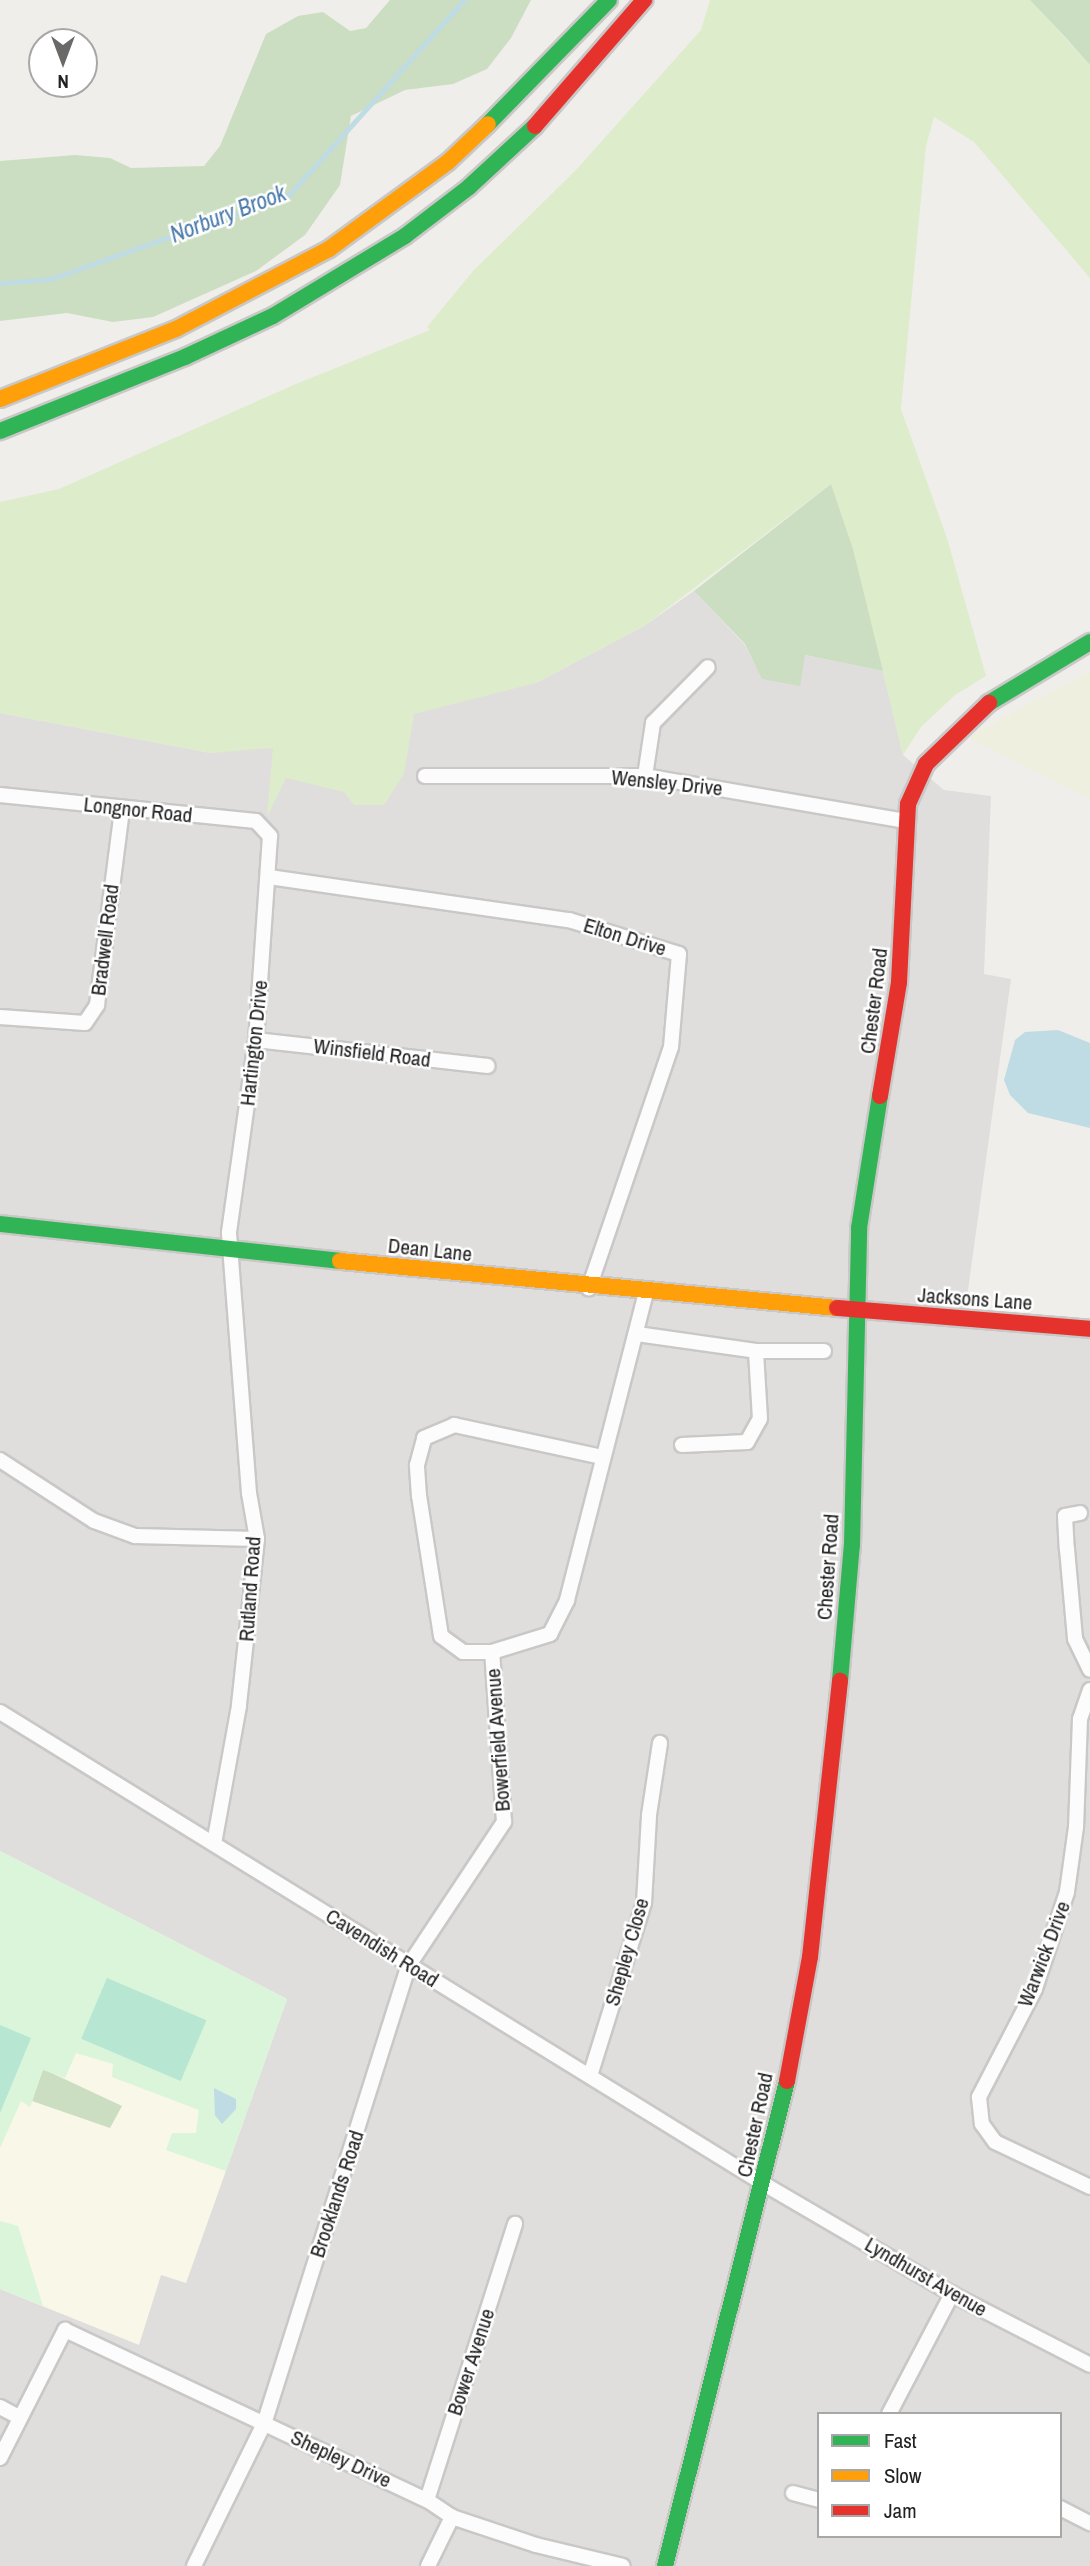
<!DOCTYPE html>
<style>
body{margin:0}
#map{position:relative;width:1090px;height:2566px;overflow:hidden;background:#f0eeeb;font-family:"Archivo Narrow",sans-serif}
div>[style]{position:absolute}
.residential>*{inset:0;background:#dfdedc}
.education>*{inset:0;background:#f8f7e8}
.farmland>*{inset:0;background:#efefdf}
.grass>*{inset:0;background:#ddeccb}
.forest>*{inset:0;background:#cbdec1}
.park>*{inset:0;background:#daf5da}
.pitch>*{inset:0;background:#b7e6d2;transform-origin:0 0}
.water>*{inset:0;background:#bfdbe3}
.stream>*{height:4.5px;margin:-2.25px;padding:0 2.25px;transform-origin:2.25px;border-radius:2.25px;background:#bfdbe3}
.roads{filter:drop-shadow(2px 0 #c9c8c7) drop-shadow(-2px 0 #c9c8c7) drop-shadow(0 2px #c9c8c7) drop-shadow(0 -2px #c9c8c7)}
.street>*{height:14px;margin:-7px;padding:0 7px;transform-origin:7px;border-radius:7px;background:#fdfcfc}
.fast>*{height:16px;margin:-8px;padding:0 8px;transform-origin:8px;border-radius:8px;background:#30b455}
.slow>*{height:16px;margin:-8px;padding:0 8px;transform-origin:8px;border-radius:8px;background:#ff9f0a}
.jam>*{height:16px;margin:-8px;padding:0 8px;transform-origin:8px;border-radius:8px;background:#e5322d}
span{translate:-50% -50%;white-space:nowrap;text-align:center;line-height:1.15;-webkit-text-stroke:5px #fff;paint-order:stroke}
.street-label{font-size:21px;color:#222}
.water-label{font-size:23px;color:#4a7aab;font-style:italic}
.legend{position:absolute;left:817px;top:2412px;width:245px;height:126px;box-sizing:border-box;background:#fff;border:2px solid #a7a7a7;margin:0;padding:9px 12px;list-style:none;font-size:21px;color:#222}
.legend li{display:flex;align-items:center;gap:14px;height:35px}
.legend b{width:35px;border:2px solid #a7a7a7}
.north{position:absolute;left:28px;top:28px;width:70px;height:70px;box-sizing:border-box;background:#fff;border:2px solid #a7a7a7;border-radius:50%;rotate:180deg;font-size:19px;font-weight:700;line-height:28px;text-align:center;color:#222}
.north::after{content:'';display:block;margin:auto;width:24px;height:32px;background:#6a6968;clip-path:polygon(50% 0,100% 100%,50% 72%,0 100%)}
</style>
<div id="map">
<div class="residential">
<div style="clip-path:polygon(evenodd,694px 591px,745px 645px,763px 679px,804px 655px,883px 671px,903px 755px,944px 790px,991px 796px,984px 974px,1011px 979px,964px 1319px,1090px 1329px,1090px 2566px,0 2566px,0 713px,211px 753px,404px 703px,536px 683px,644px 626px,694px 591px,819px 2414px,1060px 2414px,1060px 2536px,819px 2536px,819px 2414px)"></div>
</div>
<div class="education">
<div style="clip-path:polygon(0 1851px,287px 1999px,186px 2283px,161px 2275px,139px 2345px,0 2289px)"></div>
</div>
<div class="farmland">
<div style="clip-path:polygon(1090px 671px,1090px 799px,967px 737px)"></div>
</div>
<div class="grass">
<div style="clip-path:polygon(710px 0,1030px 0,1090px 65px,1090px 278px,974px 142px,934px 117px,926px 146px,901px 409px,947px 538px,986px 676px,955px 695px,921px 727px,903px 755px,853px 550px,831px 484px,644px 626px,536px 683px,414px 714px,404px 774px,384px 805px,354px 805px,344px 792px,286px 778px,267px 817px,273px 748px,211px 753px,0 713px,0 502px,59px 489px,296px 384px,430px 330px,427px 327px,473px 271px,576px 170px,701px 30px)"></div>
</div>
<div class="forest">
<div style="clip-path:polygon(390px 0,531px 0,511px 38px,487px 69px,453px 84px,405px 90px,351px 116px,340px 185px,305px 235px,256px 271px,153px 317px,113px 322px,67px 313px,0 321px,0 161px,75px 155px,110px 158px,131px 168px,204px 166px,220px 146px,266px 34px,298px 16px,323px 12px,350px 31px,366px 28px)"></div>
<div style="clip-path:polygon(1030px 0,1090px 0,1090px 65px,1066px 38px)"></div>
<div style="clip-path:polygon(831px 484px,853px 549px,883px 671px,805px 655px,800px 686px,762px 679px,745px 644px,694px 591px)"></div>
<div style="clip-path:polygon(43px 2069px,122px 2106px,110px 2128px,32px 2101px)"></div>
</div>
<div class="park">
<div style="clip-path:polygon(0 1851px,287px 1999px,226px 2171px,166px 2150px,172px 2133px,196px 2133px,199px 2110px,112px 2077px,113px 2064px,76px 2053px,65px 2078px,43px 2070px,30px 2107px,21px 2101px,0 2148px)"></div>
<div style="clip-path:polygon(0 2221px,18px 2226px,43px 2306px,0 2289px)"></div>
</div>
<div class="pitch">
<div style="left:107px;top:1978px;width:108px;height:66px;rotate:23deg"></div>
<div style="clip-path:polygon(0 2025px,31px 2038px,0 2113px)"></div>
</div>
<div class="water">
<div style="clip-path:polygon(1058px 1030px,1090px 1043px,1090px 1128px,1028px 1113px,1010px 1095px,1004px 1080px,1015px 1040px,1025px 1032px)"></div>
<div style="clip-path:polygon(214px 2088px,236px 2099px,236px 2109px,222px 2124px,215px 2115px)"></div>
</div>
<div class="stream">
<div style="left:0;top:283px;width:51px;rotate:-4.5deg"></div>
<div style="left:51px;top:279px;width:254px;rotate:-19.6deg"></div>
<div style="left:290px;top:194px;width:261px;rotate:-48.1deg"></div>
</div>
<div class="roads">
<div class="street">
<div style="left:425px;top:776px;width:220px"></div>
<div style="left:645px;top:776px;width:264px;rotate:9.8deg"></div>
<div style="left:645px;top:776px;width:54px;rotate:-81.4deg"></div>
<div style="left:653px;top:723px;width:78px;rotate:-45.5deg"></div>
<div style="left:0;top:795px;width:257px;rotate:5.8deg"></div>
<div style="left:256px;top:821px;width:21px;rotate:47deg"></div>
<div style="left:270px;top:836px;width:204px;rotate:93.9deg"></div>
<div style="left:256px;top:1040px;width:195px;rotate:98deg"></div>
<div style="left:229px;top:1233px;width:261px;rotate:85.6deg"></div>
<div style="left:249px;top:1493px;width:47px;rotate:80.1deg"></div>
<div style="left:257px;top:1539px;width:168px;rotate:96.2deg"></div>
<div style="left:239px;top:1706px;width:139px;rotate:100.3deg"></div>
<div style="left:269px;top:877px;width:303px;rotate:8.2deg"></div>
<div style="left:569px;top:920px;width:115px;rotate:17.2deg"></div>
<div style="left:679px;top:954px;width:93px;rotate:94.9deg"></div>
<div style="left:671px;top:1047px;width:255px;rotate:108.8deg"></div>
<div style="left:0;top:1017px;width:85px;rotate:4deg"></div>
<div style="left:85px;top:1023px;width:22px;rotate:-56deg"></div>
<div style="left:97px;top:1005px;width:198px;rotate:-82.7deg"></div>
<div style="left:256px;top:1040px;width:233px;rotate:6.4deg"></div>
<div style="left:637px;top:1334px;width:120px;rotate:8.1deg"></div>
<div style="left:756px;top:1351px;width:68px"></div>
<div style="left:682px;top:1445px;width:65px;rotate:-2.6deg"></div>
<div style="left:747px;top:1442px;width:26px;rotate:-61deg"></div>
<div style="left:760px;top:1419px;width:68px;rotate:-93.4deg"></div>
<div style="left:0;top:1460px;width:112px;rotate:33deg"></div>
<div style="left:94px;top:1521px;width:44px;rotate:20.1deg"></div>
<div style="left:135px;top:1536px;width:122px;rotate:1.4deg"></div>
<div style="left:1080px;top:1513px;width:15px;rotate:169deg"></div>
<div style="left:1065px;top:1516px;width:33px;rotate:87deg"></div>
<div style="left:1067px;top:1549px;width:90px;rotate:84.9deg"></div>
<div style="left:1075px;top:1639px;width:34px;rotate:64deg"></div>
<div style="left:492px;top:1652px;width:29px;rotate:180deg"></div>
<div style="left:463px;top:1652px;width:27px;rotate:-144deg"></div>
<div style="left:441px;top:1636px;width:142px;rotate:-98.9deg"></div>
<div style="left:419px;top:1496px;width:31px;rotate:-94deg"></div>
<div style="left:417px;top:1465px;width:28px;rotate:-75deg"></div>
<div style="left:424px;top:1438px;width:33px;rotate:-23deg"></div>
<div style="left:454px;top:1425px;width:151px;rotate:12.2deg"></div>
<div style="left:1090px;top:1690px;width:31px;rotate:109deg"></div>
<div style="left:1080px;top:1719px;width:108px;rotate:92.1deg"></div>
<div style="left:1076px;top:1827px;width:66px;rotate:97.9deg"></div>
<div style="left:1067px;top:1892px;width:102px;rotate:108.3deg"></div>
<div style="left:1035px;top:1989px;width:122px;rotate:117.4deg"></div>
<div style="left:979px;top:2097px;width:27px;rotate:84deg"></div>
<div style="left:982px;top:2124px;width:22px;rotate:54deg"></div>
<div style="left:995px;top:2142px;width:105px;rotate:25.3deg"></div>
<div style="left:0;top:1712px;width:898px;rotate:31.71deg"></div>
<div style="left:764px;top:2184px;width:218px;rotate:30.3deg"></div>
<div style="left:952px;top:2294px;width:155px;rotate:27.2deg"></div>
<div style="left:590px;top:2076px;width:181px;rotate:-72.7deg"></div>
<div style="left:644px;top:1903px;width:88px;rotate:-86.7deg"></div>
<div style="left:649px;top:1815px;width:73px;rotate:-81.3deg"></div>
<div style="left:0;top:2407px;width:21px;rotate:28deg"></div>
<div style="left:889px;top:2414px;width:136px;rotate:-62.3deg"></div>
<div style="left:0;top:2458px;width:144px;rotate:-63.1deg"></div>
<div style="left:65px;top:2330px;width:400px;rotate:25.2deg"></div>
<div style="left:427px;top:2500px;width:30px;rotate:34deg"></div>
<div style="left:452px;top:2517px;width:89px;rotate:18.4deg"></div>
<div style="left:536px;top:2545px;width:89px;rotate:13.6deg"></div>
<div style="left:793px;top:2493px;width:27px;rotate:15deg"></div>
<div style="left:427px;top:2500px;width:290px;rotate:-72.3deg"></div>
<div style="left:1060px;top:2508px;width:34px;rotate:27deg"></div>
<div style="left:194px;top:2566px;width:158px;rotate:-63.8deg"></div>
<div style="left:264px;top:2424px;width:481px;rotate:-72.5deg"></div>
<div style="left:409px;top:1965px;width:172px;rotate:-56.4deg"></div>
<div style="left:504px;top:1822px;width:170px;rotate:-94deg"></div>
<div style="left:492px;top:1652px;width:61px;rotate:-17.2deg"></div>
<div style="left:550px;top:1634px;width:38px;rotate:-63deg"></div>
<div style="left:567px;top:1600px;width:318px;rotate:-75.6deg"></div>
<div style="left:428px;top:2566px;width:55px;rotate:-63.9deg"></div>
</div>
<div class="fast">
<div style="left:488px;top:124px;width:173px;rotate:-45.7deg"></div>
<div style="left:0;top:431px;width:199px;rotate:-21.8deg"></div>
<div style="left:185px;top:357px;width:97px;rotate:-25deg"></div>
<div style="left:273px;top:316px;width:154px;rotate:-31.2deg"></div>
<div style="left:405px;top:236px;width:81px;rotate:-37.4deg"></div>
<div style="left:469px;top:187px;width:90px;rotate:-42.7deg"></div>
<div style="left:989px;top:703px;width:118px;rotate:-31.1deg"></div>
<div style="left:0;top:1224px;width:342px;rotate:6.2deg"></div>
<div style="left:840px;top:1681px;width:137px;rotate:-85deg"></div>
<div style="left:852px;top:1545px;width:317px;rotate:-88.7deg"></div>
<div style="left:859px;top:1228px;width:134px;rotate:-81deg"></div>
<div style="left:665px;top:2566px;width:500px;rotate:-75.88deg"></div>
</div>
<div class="slow">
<div style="left:0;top:399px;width:189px;rotate:-21.7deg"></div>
<div style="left:176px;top:329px;width:173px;rotate:-27.6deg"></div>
<div style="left:329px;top:249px;width:147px;rotate:-36.2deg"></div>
<div style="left:448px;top:162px;width:55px;rotate:-43.5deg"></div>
<div style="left:340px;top:1261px;width:499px;rotate:5.4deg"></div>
</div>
<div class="jam">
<div style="left:535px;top:126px;width:167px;rotate:-49.1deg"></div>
<div style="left:880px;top:1096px;width:116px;rotate:-80.5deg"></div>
<div style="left:899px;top:982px;width:178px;rotate:-87.1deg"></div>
<div style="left:908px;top:804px;width:44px;rotate:-65.8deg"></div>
<div style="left:926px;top:764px;width:88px;rotate:-44.1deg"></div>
<div style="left:837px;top:1308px;width:254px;rotate:4.7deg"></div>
<div style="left:787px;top:2081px;width:126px;rotate:-79.5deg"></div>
<div style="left:810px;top:1957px;width:278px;rotate:-83.8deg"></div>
</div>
</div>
<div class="street-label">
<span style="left:667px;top:783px;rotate:6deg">Wensley Drive</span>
<span style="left:138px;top:810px;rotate:6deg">Longnor Road</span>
<span style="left:625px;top:937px;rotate:17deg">Elton Drive</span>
<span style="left:105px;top:940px;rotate:-83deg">Bradwell Road</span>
<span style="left:874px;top:1001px;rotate:-83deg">Chester Road</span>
<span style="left:254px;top:1043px;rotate:-84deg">Hartington Drive</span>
<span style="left:372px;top:1053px;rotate:7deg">Winsfield Road</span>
<span style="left:430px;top:1250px;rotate:6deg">Dean Lane</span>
<span style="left:975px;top:1299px;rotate:4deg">Jacksons Lane</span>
<span style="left:828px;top:1567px;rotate:-86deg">Chester Road</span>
<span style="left:250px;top:1589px;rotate:-86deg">Rutland Road</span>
<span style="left:498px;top:1740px;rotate:-94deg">Bowerfield Avenue</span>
<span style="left:382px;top:1948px;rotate:32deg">Cavendish Road</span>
<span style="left:627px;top:1952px;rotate:-74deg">Shepley Close</span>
<span style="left:1044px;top:1954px;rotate:-69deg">Warwick Drive</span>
<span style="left:755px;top:2125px;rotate:-78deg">Chester Road</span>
<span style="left:337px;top:2194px;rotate:-72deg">Brooklands Road</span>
<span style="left:926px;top:2277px;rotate:30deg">Lyndhurst Avenue</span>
<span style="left:471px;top:2362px;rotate:-72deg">Bower Avenue</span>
<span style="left:341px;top:2459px;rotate:25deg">Shepley Drive</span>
</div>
<div class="water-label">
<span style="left:228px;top:214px;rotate:-21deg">Norbury Brook</span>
</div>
<ul class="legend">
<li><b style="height:9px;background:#30b455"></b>Fast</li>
<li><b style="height:9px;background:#ff9f0a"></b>Slow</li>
<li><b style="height:9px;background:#e5322d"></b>Jam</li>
</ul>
<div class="north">N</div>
</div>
